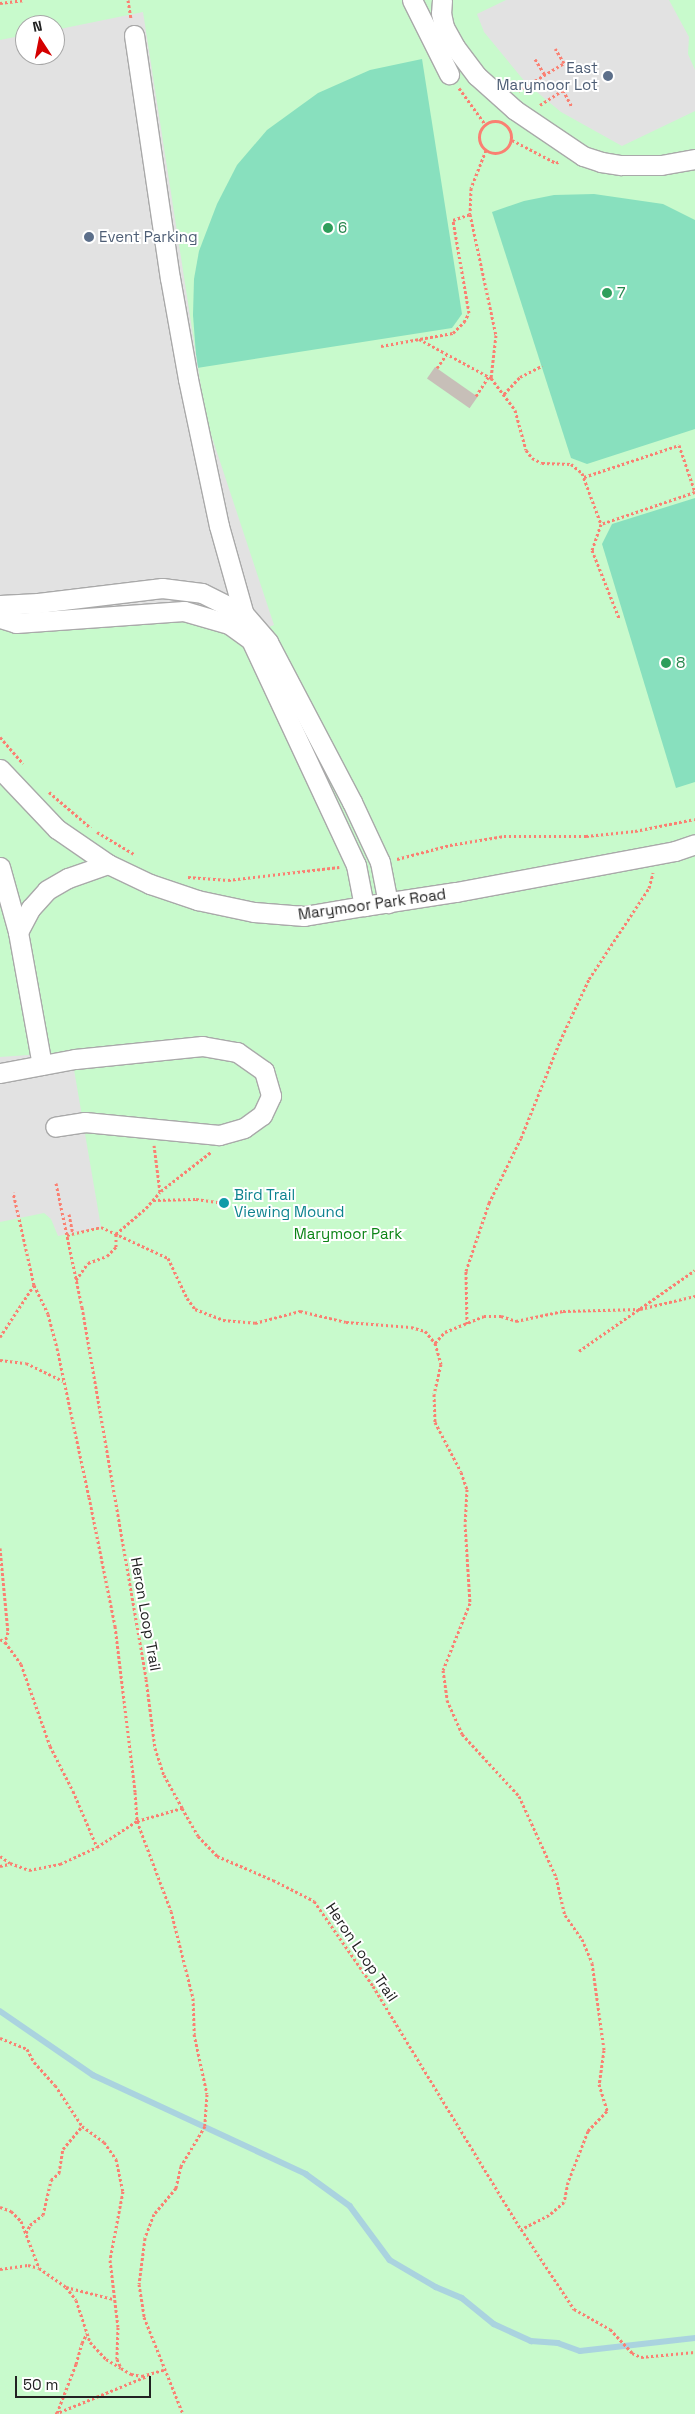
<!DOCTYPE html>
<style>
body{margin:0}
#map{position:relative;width:695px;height:2414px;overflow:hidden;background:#f2efe9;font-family:"Space Grotesk",sans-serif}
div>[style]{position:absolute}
.park>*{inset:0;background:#c8facc}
.pitch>*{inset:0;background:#88e0be}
.parking>*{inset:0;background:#e2e2e2}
.stream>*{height:5.5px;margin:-2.75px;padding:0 2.75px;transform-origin:2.75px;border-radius:2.75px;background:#aad3df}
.building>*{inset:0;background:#c7bfb8;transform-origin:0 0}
.path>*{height:3px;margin-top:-1.5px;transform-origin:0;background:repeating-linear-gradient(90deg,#fa8072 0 2.5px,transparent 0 5px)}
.path>.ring{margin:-1.5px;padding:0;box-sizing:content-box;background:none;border:3px solid #fa8072;border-radius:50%}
.roads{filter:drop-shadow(1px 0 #a9a9a9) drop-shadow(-1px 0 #a9a9a9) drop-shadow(0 1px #a9a9a9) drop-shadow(0 -1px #a9a9a9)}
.minor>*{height:19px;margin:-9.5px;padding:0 9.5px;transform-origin:9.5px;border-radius:9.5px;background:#fff}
.dots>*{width:14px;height:14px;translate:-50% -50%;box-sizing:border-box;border:2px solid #fff;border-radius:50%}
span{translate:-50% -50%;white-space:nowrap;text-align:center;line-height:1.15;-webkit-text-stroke:4px #fff;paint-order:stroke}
.service-label{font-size:15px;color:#4e5e75}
.right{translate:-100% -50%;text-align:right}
.left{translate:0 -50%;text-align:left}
.leisure-label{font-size:15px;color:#27864d}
.street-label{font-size:15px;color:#222}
.culture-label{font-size:15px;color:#0d838f}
.park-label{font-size:15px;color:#0c8416}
.north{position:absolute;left:15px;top:15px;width:50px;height:50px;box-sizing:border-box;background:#fff;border:1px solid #a7a7a7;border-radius:50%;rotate:349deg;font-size:14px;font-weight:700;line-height:20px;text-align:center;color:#222}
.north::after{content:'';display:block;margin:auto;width:18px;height:22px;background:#d40000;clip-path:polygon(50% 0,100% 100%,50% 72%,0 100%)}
.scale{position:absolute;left:15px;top:2376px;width:136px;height:22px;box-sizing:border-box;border:2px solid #222;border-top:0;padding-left:6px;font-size:15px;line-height:18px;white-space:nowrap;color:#222;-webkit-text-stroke:4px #fff;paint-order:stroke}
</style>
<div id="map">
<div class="park">
<div style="clip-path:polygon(evenodd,0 0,695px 0,695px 2414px,0 2414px,0 0,25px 25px,55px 25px,55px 55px,25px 55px,25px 25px)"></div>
</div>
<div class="pitch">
<div style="clip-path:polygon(422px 59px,462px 314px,452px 328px,197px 368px,193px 315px,194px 279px,199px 251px,217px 204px,237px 165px,267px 130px,318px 93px,370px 70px)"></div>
<div style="clip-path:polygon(594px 194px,663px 204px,695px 220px,695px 429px,587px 464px,571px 458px,492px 212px,524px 201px,554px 195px)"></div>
<div style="clip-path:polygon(695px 498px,695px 782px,676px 788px,602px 544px,612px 524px)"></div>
</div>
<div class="parking">
<div style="clip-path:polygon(506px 0,669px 0,689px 37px,688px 54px,695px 70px,695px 111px,622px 146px,561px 112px,526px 83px,484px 32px,477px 14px)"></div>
<div style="clip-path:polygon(143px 12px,206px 419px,274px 625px,238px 640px,201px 622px,152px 617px,40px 628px,0 629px,0 40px,25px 35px,25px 55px,55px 55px,55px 30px)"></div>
<div style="clip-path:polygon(71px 1052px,101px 1227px,58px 1236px,51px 1219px,44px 1213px,0 1222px,0 1057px)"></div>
</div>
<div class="stream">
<div style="left:0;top:2011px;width:113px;rotate:34.5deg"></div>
<div style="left:93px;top:2075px;width:235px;rotate:24.9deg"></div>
<div style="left:306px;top:2174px;width:54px;rotate:36deg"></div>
<div style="left:350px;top:2206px;width:67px;rotate:53.5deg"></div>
<div style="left:390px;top:2260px;width:53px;rotate:30.4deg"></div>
<div style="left:436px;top:2287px;width:28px;rotate:23deg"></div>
<div style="left:462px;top:2298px;width:41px;rotate:39.1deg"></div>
<div style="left:494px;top:2324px;width:41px;rotate:24.7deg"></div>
<div style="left:531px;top:2341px;width:27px;rotate:4deg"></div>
<div style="left:558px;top:2343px;width:23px;rotate:20deg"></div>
<div style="left:580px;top:2351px;width:116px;rotate:-6.4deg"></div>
</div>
<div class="building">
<div style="left:435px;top:367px;width:52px;height:14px;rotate:35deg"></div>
</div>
<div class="path">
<div style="left:128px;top:0;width:18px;rotate:81deg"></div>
<div style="left:0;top:3px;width:25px;rotate:-7deg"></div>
<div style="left:535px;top:59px;width:19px;rotate:58deg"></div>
<div style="left:459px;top:88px;width:44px;rotate:54.2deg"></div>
<div style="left:518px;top:91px;width:54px;rotate:-31.3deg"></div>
<div style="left:564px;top:63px;width:17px;rotate:-121deg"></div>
<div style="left:540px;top:105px;width:27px;rotate:-33deg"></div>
<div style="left:563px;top:90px;width:19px;rotate:62deg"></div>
<div class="ring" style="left:479px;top:121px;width:29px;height:29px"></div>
<div style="left:512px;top:140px;width:50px;rotate:27.6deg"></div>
<div style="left:556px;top:163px;width:4px;rotate:-27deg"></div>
<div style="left:486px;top:150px;width:41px;rotate:111.5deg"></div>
<div style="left:471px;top:188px;width:26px;rotate:92deg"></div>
<div style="left:470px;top:214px;width:124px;rotate:77.9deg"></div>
<div style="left:496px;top:335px;width:43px;rotate:96.6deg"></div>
<div style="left:491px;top:378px;width:40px;rotate:53deg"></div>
<div style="left:515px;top:410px;width:41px;rotate:74.6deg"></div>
<div style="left:526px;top:450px;width:10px;rotate:53deg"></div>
<div style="left:532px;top:458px;width:11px;rotate:27deg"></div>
<div style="left:542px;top:463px;width:29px;rotate:2deg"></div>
<div style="left:571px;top:464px;width:14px;rotate:39deg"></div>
<div style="left:582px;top:473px;width:54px;rotate:69.6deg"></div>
<div style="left:601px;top:524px;width:28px;rotate:109deg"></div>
<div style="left:592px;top:550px;width:73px;rotate:68.3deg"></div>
<div style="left:419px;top:339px;width:82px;rotate:28.4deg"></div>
<div style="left:381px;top:346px;width:73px;rotate:-10.2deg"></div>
<div style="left:453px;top:333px;width:16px;rotate:-45deg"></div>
<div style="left:464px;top:322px;width:10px;rotate:-61deg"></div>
<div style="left:469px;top:313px;width:94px;rotate:-99.8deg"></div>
<div style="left:453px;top:220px;width:18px;rotate:-19deg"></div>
<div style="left:437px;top:368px;width:16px;rotate:-55deg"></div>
<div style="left:504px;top:394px;width:23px;rotate:-47deg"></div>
<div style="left:520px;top:377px;width:25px;rotate:-27deg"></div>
<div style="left:476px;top:396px;width:24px;rotate:-57deg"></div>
<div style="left:584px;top:477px;width:100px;rotate:-18.6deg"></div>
<div style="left:679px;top:445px;width:50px;rotate:71.2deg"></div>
<div style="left:695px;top:492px;width:99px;rotate:161.2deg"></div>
<div style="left:0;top:737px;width:35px;rotate:49deg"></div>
<div style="left:49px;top:792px;width:55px;rotate:40.6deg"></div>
<div style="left:97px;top:832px;width:43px;rotate:30.7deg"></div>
<div style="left:397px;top:859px;width:55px;rotate:-14.8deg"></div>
<div style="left:450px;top:845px;width:55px;rotate:-9.5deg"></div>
<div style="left:504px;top:836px;width:82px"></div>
<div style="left:586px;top:836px;width:49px;rotate:-5.8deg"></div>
<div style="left:635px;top:831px;width:61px;rotate:-11.3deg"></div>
<div style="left:188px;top:877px;width:40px;rotate:4.3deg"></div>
<div style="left:228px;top:880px;width:112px;rotate:-6.7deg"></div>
<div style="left:56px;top:1183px;width:127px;rotate:78.2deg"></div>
<div style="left:82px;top:1307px;width:377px;rotate:80.2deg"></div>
<div style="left:146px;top:1679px;width:70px;rotate:82.6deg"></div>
<div style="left:155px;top:1748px;width:28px;rotate:72deg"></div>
<div style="left:164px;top:1775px;width:38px;rotate:61deg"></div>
<div style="left:182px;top:1808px;width:32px;rotate:60deg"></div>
<div style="left:198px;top:1836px;width:28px;rotate:46deg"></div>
<div style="left:217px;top:1856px;width:61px;rotate:23.2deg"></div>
<div style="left:273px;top:1880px;width:46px;rotate:27.1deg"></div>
<div style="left:314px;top:1901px;width:103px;rotate:55.2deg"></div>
<div style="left:373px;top:1986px;width:285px;rotate:58.7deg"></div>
<div style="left:521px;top:2229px;width:96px;rotate:56.5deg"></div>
<div style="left:574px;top:2309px;width:41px;rotate:29.1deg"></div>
<div style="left:610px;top:2329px;width:33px;rotate:47deg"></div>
<div style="left:632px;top:2353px;width:10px;rotate:24deg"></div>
<div style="left:641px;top:2357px;width:54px;rotate:-5.3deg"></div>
<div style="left:161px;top:1191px;width:63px;rotate:-38deg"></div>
<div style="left:153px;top:1200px;width:43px;rotate:-1.3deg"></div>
<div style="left:196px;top:1199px;width:28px;rotate:8deg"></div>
<div style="left:69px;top:1214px;width:20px;rotate:79deg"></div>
<div style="left:67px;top:1235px;width:35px;rotate:-13deg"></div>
<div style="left:101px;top:1227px;width:74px;rotate:24.8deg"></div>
<div style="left:168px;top:1258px;width:44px;rotate:64.6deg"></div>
<div style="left:187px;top:1298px;width:14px;rotate:54deg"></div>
<div style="left:195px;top:1309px;width:30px;rotate:21deg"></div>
<div style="left:223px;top:1320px;width:32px;rotate:5deg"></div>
<div style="left:255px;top:1323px;width:47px;rotate:-14.9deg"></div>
<div style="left:300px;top:1311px;width:47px;rotate:13.4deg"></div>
<div style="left:346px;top:1322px;width:65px;rotate:4.4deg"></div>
<div style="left:411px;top:1327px;width:15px;rotate:16deg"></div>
<div style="left:425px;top:1331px;width:16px;rotate:50deg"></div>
<div style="left:435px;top:1343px;width:22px;rotate:74deg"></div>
<div style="left:441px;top:1364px;width:31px;rotate:103deg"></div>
<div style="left:434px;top:1394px;width:28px;rotate:88deg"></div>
<div style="left:435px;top:1422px;width:56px;rotate:62.5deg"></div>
<div style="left:461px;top:1472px;width:18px;rotate:71deg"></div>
<div style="left:467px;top:1489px;width:35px;rotate:93deg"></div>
<div style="left:465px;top:1524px;width:79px;rotate:86.4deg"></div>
<div style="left:470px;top:1603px;width:72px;rotate:111.9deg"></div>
<div style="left:443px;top:1670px;width:30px;rotate:82deg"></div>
<div style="left:447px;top:1700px;width:37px;rotate:66deg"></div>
<div style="left:462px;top:1734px;width:84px;rotate:47.4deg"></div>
<div style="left:519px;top:1796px;width:89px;rotate:65.4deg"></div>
<div style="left:556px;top:1877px;width:39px;rotate:77deg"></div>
<div style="left:565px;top:1915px;width:29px;rotate:55deg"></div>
<div style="left:582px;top:1939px;width:26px;rotate:67deg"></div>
<div style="left:592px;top:1963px;width:88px;rotate:82.1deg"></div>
<div style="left:604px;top:2050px;width:34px;rotate:98deg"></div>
<div style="left:599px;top:2084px;width:28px;rotate:73deg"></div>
<div style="left:607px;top:2111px;width:28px;rotate:134deg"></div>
<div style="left:588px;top:2131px;width:55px;rotate:111.4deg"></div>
<div style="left:568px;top:2182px;width:20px;rotate:101deg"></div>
<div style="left:564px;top:2202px;width:20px;rotate:139deg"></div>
<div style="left:549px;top:2215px;width:31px;rotate:153deg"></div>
<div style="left:76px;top:1280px;width:21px;rotate:-55deg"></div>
<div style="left:88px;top:1263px;width:20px;rotate:-20deg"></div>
<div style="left:107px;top:1256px;width:13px;rotate:-45deg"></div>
<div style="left:116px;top:1247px;width:13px;rotate:-90deg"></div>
<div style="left:116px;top:1234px;width:40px;rotate:-41deg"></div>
<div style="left:146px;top:1208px;width:21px;rotate:-49deg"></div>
<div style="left:160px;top:1192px;width:47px;rotate:-97.3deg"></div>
<div style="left:34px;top:1285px;width:32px;rotate:64deg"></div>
<div style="left:48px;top:1314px;width:35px;rotate:75deg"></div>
<div style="left:57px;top:1348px;width:152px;rotate:77.9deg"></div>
<div style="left:89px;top:1497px;width:132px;rotate:78.6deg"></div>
<div style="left:115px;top:1626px;width:167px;rotate:83.1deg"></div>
<div style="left:135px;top:1792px;width:29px;rotate:86deg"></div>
<div style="left:137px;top:1821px;width:96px;rotate:69.3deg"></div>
<div style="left:171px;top:1911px;width:90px;rotate:75.8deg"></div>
<div style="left:193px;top:1998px;width:36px;rotate:88deg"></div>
<div style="left:194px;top:2034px;width:61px;rotate:77.8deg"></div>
<div style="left:207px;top:2094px;width:32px;rotate:94deg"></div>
<div style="left:205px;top:2126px;width:47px;rotate:121deg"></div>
<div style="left:181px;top:2166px;width:23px;rotate:103deg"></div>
<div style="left:176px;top:2188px;width:34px;rotate:130deg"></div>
<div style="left:154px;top:2214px;width:26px;rotate:111deg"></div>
<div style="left:145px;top:2238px;width:46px;rotate:97.4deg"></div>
<div style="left:139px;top:2284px;width:33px;rotate:81deg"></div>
<div style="left:144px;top:2317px;width:105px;rotate:68.1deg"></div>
<div style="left:467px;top:1324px;width:53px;rotate:-91.1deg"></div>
<div style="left:466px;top:1271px;width:72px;rotate:-71.3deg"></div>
<div style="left:489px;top:1203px;width:72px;rotate:-63.8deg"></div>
<div style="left:521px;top:1138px;width:105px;rotate:-68.1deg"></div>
<div style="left:560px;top:1041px;width:68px;rotate:-64.9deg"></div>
<div style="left:589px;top:979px;width:109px;rotate:-56.6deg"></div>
<div style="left:649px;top:888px;width:16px;rotate:-75deg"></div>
<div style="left:0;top:1337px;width:62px;rotate:-56.8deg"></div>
<div style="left:34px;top:1285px;width:95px;rotate:-102.7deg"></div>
<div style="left:435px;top:1343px;width:15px;rotate:-48deg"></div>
<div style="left:445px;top:1332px;width:42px;rotate:-22.3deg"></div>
<div style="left:484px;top:1316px;width:17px"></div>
<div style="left:501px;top:1316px;width:16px;rotate:18deg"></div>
<div style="left:516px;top:1321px;width:48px;rotate:-12deg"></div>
<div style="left:563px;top:1311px;width:77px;rotate:-1.5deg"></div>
<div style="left:640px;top:1309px;width:57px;rotate:-13.3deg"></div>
<div style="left:579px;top:1351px;width:141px;rotate:-34.9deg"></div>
<div style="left:0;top:1360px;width:26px;rotate:7deg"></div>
<div style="left:26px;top:1363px;width:41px;rotate:25.9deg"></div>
<div style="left:0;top:1548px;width:84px;rotate:84.6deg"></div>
<div style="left:8px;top:1632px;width:10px;rotate:107deg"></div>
<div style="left:0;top:1639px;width:6px;rotate:31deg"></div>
<div style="left:5px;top:1642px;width:27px;rotate:54deg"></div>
<div style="left:21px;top:1664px;width:87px;rotate:70.5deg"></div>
<div style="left:50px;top:1746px;width:51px;rotate:62.9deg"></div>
<div style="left:73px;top:1791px;width:61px;rotate:66.8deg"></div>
<div style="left:0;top:1856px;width:12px;rotate:35deg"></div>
<div style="left:10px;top:1863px;width:20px;rotate:20deg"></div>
<div style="left:29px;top:1870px;width:32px;rotate:-11deg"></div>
<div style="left:60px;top:1864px;width:41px;rotate:-24.7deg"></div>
<div style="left:97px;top:1847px;width:48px;rotate:-33deg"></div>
<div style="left:137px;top:1821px;width:47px;rotate:-16.1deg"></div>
<div style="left:0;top:1866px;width:9px;rotate:-13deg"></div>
<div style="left:0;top:2038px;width:29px;rotate:22deg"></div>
<div style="left:27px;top:2049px;width:15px;rotate:62deg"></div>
<div style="left:34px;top:2062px;width:31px;rotate:48deg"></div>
<div style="left:55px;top:2085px;width:49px;rotate:56.6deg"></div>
<div style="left:82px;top:2126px;width:27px;rotate:36deg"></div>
<div style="left:104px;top:2142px;width:21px;rotate:55deg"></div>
<div style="left:116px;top:2159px;width:33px;rotate:78deg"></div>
<div style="left:123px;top:2191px;width:70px;rotate:100.7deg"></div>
<div style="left:110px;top:2260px;width:67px;rotate:83.2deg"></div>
<div style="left:118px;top:2327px;width:32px;rotate:92deg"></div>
<div style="left:117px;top:2359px;width:10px;rotate:66deg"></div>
<div style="left:121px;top:2368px;width:12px;rotate:31deg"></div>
<div style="left:131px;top:2374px;width:11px;rotate:10deg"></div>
<div style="left:142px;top:2376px;width:25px;rotate:-16deg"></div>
<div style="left:0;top:2207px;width:12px;rotate:20deg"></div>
<div style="left:11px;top:2211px;width:14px;rotate:45deg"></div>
<div style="left:21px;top:2221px;width:50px;rotate:69deg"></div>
<div style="left:39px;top:2268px;width:33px;rotate:35deg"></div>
<div style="left:66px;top:2287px;width:16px;rotate:52deg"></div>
<div style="left:76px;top:2300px;width:44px;rotate:71.6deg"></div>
<div style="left:90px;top:2342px;width:23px;rotate:47deg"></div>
<div style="left:106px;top:2359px;width:17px;rotate:31deg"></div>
<div style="left:26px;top:2233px;width:9px;rotate:-63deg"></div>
<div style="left:30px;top:2225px;width:16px;rotate:-38deg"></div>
<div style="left:43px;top:2215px;width:36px;rotate:-77deg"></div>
<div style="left:51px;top:2180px;width:11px;rotate:-41deg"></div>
<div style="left:59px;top:2173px;width:24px;rotate:-81deg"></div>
<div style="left:63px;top:2149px;width:30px;rotate:-50deg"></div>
<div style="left:0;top:2269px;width:28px;rotate:-8deg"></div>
<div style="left:28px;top:2265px;width:11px;rotate:15deg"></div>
<div style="left:66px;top:2287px;width:49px;rotate:14.3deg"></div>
<div style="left:57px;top:2413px;width:53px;rotate:-68.8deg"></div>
<div style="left:76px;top:2364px;width:22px;rotate:-74deg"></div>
<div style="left:82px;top:2343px;width:11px;rotate:-63deg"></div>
<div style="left:55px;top:2414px;width:100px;rotate:-22.4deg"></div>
</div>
<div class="roads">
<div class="minor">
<div style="left:412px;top:0;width:83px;rotate:63.4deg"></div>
<div style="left:442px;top:0;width:13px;rotate:94deg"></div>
<div style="left:441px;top:13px;width:14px;rotate:78deg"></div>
<div style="left:444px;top:27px;width:23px;rotate:61deg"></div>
<div style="left:455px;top:47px;width:36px;rotate:53deg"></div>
<div style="left:477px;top:76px;width:51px;rotate:41.8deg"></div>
<div style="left:515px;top:110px;width:82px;rotate:34.1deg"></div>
<div style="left:583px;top:156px;width:19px;rotate:18deg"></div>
<div style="left:601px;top:162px;width:20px;rotate:9deg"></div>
<div style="left:621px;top:165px;width:40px"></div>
<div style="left:661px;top:165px;width:35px;rotate:-10deg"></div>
<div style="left:134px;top:35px;width:246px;rotate:81.6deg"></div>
<div style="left:170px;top:278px;width:103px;rotate:79.9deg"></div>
<div style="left:188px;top:379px;width:150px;rotate:78.1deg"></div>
<div style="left:219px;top:526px;width:118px;rotate:74.3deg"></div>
<div style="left:0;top:605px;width:38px;rotate:-3deg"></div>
<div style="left:38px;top:603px;width:125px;rotate:-6.9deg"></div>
<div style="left:162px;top:588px;width:40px;rotate:7.1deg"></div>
<div style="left:202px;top:593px;width:47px;rotate:26.6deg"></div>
<div style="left:244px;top:614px;width:37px;rotate:49deg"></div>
<div style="left:268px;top:642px;width:181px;rotate:62.3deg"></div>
<div style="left:352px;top:802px;width:66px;rotate:65deg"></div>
<div style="left:380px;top:862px;width:42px;rotate:79deg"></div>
<div style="left:0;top:618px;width:17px;rotate:17deg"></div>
<div style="left:16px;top:623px;width:168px;rotate:-4.1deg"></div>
<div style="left:184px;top:611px;width:47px;rotate:16.1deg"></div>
<div style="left:229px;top:624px;width:27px;rotate:36deg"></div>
<div style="left:251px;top:640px;width:248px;rotate:65deg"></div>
<div style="left:356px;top:865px;width:42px;rotate:79deg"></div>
<div style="left:0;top:769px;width:83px;rotate:46.5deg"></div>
<div style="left:57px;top:829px;width:62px;rotate:34.5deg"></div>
<div style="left:108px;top:864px;width:47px;rotate:25.5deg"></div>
<div style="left:150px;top:884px;width:50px;rotate:18.8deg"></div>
<div style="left:197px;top:900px;width:58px;rotate:11.9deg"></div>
<div style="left:254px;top:912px;width:50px;rotate:4.6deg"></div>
<div style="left:304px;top:916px;width:61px;rotate:-9.5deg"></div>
<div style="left:364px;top:906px;width:93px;rotate:-8.7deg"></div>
<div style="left:456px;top:892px;width:223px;rotate:-10.6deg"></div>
<div style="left:675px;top:851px;width:21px;rotate:-19deg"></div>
<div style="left:0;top:867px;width:67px;rotate:74.5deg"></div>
<div style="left:18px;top:932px;width:135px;rotate:79.8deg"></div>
<div style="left:18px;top:932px;width:27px;rotate:-62deg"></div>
<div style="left:31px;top:908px;width:24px;rotate:-48deg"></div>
<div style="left:47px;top:890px;width:24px;rotate:-30deg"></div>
<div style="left:68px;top:878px;width:42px;rotate:-19.3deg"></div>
<div style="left:0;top:1073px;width:76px;rotate:-10.6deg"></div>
<div style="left:75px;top:1059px;width:128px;rotate:-5.8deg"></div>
<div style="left:202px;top:1046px;width:36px;rotate:10deg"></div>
<div style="left:237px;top:1052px;width:33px;rotate:35deg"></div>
<div style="left:264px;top:1071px;width:26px;rotate:74deg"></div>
<div style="left:271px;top:1096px;width:21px;rotate:115deg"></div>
<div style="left:262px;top:1115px;width:22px;rotate:144deg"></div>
<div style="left:244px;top:1128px;width:26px;rotate:164deg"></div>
<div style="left:219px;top:1135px;width:135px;rotate:-174.5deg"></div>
<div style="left:85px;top:1122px;width:30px;rotate:171deg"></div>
</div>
</div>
<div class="dots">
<div style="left:608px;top:76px;background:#5c6f8a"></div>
<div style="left:328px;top:228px;background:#2e9e5b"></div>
<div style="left:89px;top:237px;background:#5c6f8a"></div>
<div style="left:607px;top:293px;background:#2e9e5b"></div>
<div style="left:666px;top:663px;background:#2e9e5b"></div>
<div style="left:224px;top:1203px;background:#0f9aa8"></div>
</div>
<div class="service-label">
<span class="right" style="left:598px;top:76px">East<br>Marymoor Lot</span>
<span class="left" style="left:99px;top:237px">Event Parking</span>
</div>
<div class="leisure-label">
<span class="left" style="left:338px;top:228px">6</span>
<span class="left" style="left:617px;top:293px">7</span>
<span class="left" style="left:676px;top:663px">8</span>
</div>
<div class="street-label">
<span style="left:372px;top:904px;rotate:-8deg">Marymoor Park Road</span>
<span style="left:146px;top:1614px;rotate:80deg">Heron Loop Trail</span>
<span style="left:362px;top:1952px;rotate:56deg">Heron Loop Trail</span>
</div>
<div class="culture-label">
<span class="left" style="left:234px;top:1203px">Bird Trail<br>Viewing Mound</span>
</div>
<div class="park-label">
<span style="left:348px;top:1234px">Marymoor Park</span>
</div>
<div class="north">N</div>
<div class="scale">50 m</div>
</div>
